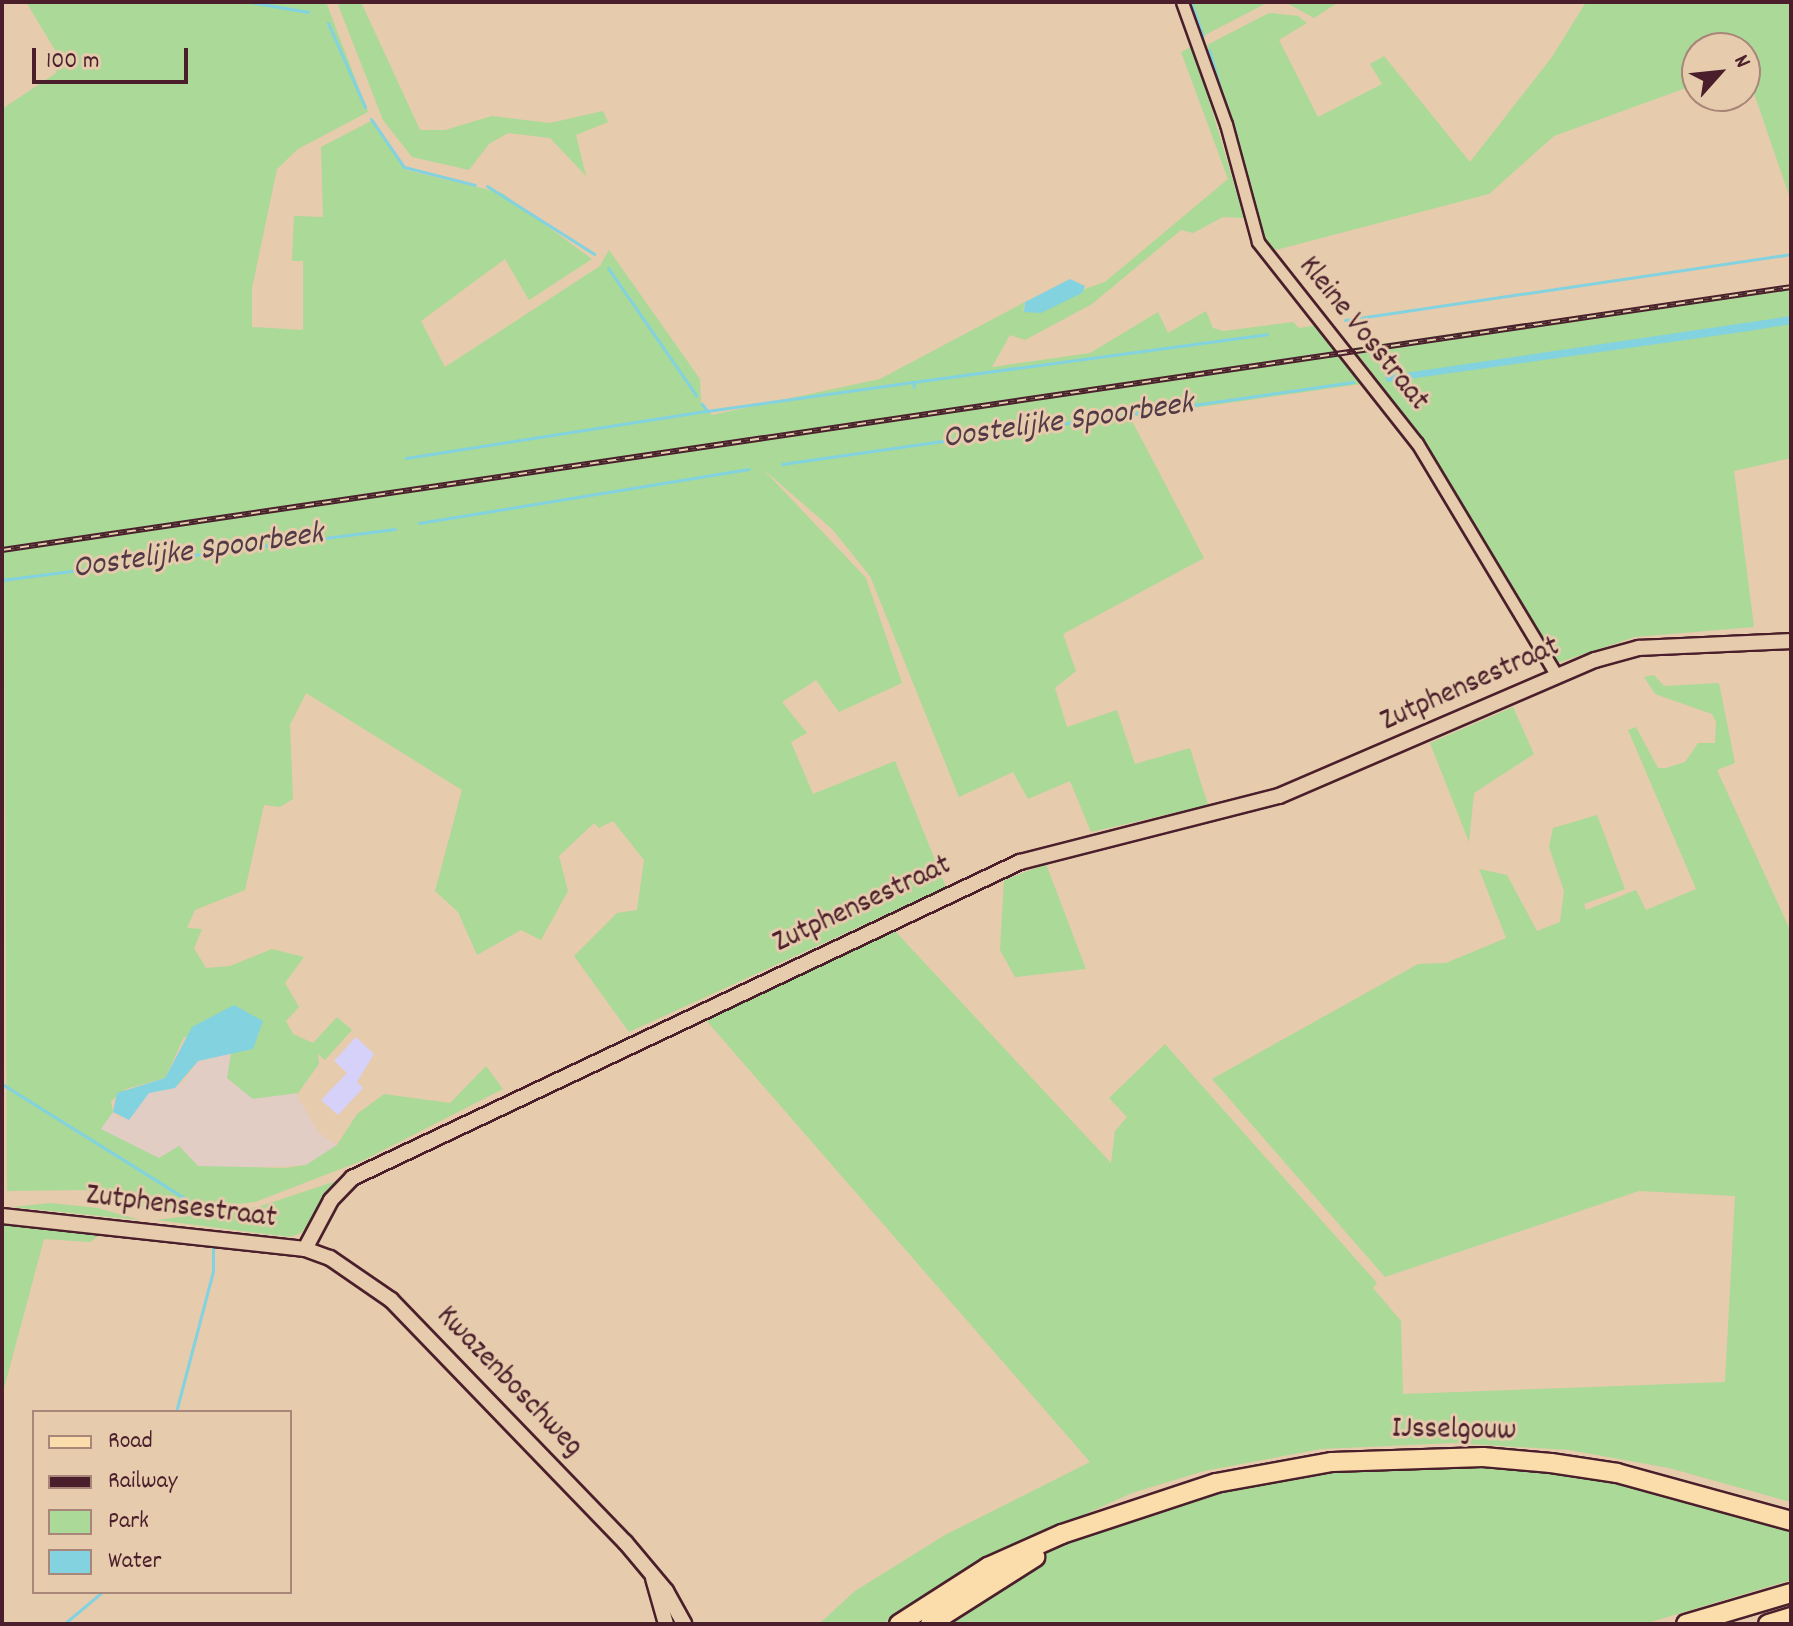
<!DOCTYPE html>
<style>
body{margin:0}
#map{position:relative;width:1793px;height:1626px;overflow:hidden;background:#e6cbad;font-family:Dekko,sans-serif}
div>[style]{position:absolute}
.built>*{inset:0;background:#e1cdc4}
.green>*{inset:0;background:#aad998}
.water>*{inset:0;background:#82d2df}
.stream>*{height:3px;margin:-1.5px;padding:0 1.5px;transform-origin:1.5px;border-radius:1.5px;background:#82d2df}
.building>*{inset:0;background:#d5d1f9}
.roads{filter:drop-shadow(2px 0 #4a1f2b) drop-shadow(-2px 0 #4a1f2b) drop-shadow(0 2px #4a1f2b) drop-shadow(0 -2px #4a1f2b)}
.minor>*{height:11px;margin:-5.5px;padding:0 5.5px;transform-origin:5.5px;border-radius:5.5px;background:#e6cbad}
.tertiary>*{height:14px;margin:-7px;padding:0 7px;transform-origin:7px;border-radius:7px;background:#e6cbad}
.primary>*{height:18px;margin:-9px;padding:0 9px;transform-origin:9px;border-radius:9px;background:#fbddab}
.rail>*{height:6px;margin-top:-3px;transform-origin:0;background:repeating-linear-gradient(90deg,#e6cbad 0 9px,#4a1f2b 0 18px);box-sizing:border-box;border-block:2px solid #4a1f2b}
span{translate:-50% -50%;white-space:nowrap;text-align:center;line-height:1.15;-webkit-text-stroke:6px #e6cbad;paint-order:stroke}
.street-label{font-size:30px;color:#4a1f2b}
.water-label{font-size:32px;color:#523a46;font-style:italic}
.frame{position:absolute;inset:0;border:4px solid #4a1f2b;pointer-events:none}
.legend{position:absolute;left:32px;top:1410px;width:260px;height:184px;box-sizing:border-box;background:#e6cbad;border:2px solid #a88679;margin:0;padding:10px 14px;list-style:none;font-size:24px;color:#4a1f2b}
.legend li{display:flex;align-items:center;gap:16px;height:40px}
.legend b{width:40px;border:2px solid #a88679}
.north{position:absolute;left:1681px;top:32px;width:80px;height:80px;box-sizing:border-box;background:#e6cbad;border:2px solid #a88679;border-radius:50%;rotate:63deg;font-size:22px;font-weight:700;line-height:32px;text-align:center;color:#4a1f2b}
.north::after{content:'';display:block;margin:auto;width:28px;height:36px;background:#4a1f2b;clip-path:polygon(50% 0,100% 100%,50% 72%,0 100%)}
.scale{position:absolute;left:32px;top:48px;width:156px;height:36px;box-sizing:border-box;border:4px solid #4a1f2b;border-top:0;padding-left:10px;font-size:24px;line-height:28px;white-space:nowrap;color:#4a1f2b;-webkit-text-stroke:6px #e6cbad;paint-order:stroke}
</style>
<div id="map">
<div class="built">
<div style="clip-path:polygon(231px 1053px,286px 1076px,319px 1133px,337px 1145px,306px 1165px,215px 1169px,198px 1166px,179px 1146px,159px 1158px,100px 1129px,113px 1112px,120px 1119px,149px 1093px,182px 1084px,198px 1061px)"></div>
</div>
<div class="green">
<div style="clip-path:polygon(26px 2px,326px 2px,368px 112px,298px 149px,277px 169px,252px 288px,252px 327px,303px 330px,303px 261px,292px 261px,294px 216px,323px 217px,321px 147px,373px 120px,406px 170px,502px 193px,592px 259px,529px 300px,505px 259px,421px 321px,445px 367px,600px 266px,609px 250px,700px 379px,701px 401px,712px 415px,880px 379px,1025px 302px,1023px 310px,1105px 282px,1228px 179px,1181px 52px,1193px 46px,1244px 218px,1223px 217px,1193px 233px,1181px 230px,1092px 304px,1025px 340px,1010px 335px,992px 367px,1090px 353px,1158px 312px,1168px 333px,1206px 311px,1213px 328px,1224px 331px,1293px 322px,1299px 328px,1319px 325px,1368px 383px,1130px 417px,1204px 558px,1063px 634px,1076px 671px,1055px 688px,1067px 727px,1117px 710px,1135px 764px,1190px 748px,1208px 805px,1091px 832px,1070px 781px,1028px 799px,1013px 772px,959px 797px,870px 576px,832px 529px,763px 469px,866px 578px,902px 683px,839px 712px,816px 680px,782px 702px,807px 733px,791px 742px,813px 794px,895px 761px,946px 887px,629px 1032px,574px 956px,617px 913px,637px 910px,644px 860px,613px 821px,599px 828px,594px 823px,559px 856px,568px 891px,541px 940px,521px 930px,477px 955px,458px 912px,435px 891px,462px 790px,306px 693px,290px 725px,293px 799px,280px 807px,264px 805px,245px 890px,195px 910px,187px 928px,202px 929px,194px 948px,206px 968px,230px 966px,272px 949px,304px 957px,285px 983px,299px 1007px,286px 1021px,293px 1034px,313px 1043px,337px 1017px,352px 1030px,325px 1060px,318px 1054px,319px 1064px,298px 1093px,253px 1099px,227px 1078px,231px 1053px,253px 1049px,184px 1037px,165px 1078px,126px 1089px,111px 1101px,113px 1112px,101px 1129px,159px 1158px,179px 1146px,198px 1166px,285px 1168px,306px 1165px,337px 1145px,357px 1114px,384px 1094px,450px 1103px,486px 1066px,503px 1089px,364px 1160px,255px 1202px,159px 1213px,85px 1190px,7px 1191px,2px 109px,56px 73px,58px 55px)"></div>
<div style="clip-path:polygon(337px 2px,361px 2px,420px 130px,445px 130px,492px 116px,550px 123px,603px 111px,608px 122px,576px 135px,586px 176px,550px 138px,508px 133px,489px 144px,469px 170px,412px 157px,383px 120px)"></div>
<div style="clip-path:polygon(1190px 2px,1339px 2px,1314px 18px,1287px 3px,1267px 3px,1203px 36px)"></div>
<div style="clip-path:polygon(1586px 2px,1791px 2px,1791px 201px,1745px 67px,1745px 48px,1697px 48px,1697px 84px,1554px 136px,1489px 194px,1272px 251px,1261px 232px,1207px 45px,1269px 13px,1298px 16px,1307px 23px,1279px 40px,1318px 117px,1382px 84px,1370px 64px,1384px 56px,1470px 162px,1552px 57px)"></div>
<div style="clip-path:polygon(1791px 285px,1791px 458px,1734px 471px,1754px 627px,1635px 637px,1557px 663px,1405px 416px,1353px 348px)"></div>
<div style="clip-path:polygon(1654px 675px,1664px 686px,1719px 683px,1735px 763px,1717px 770px,1791px 932px,1791px 1502px,1669px 1468px,1569px 1450px,1454px 1443px,1321px 1449px,1204px 1471px,1132px 1493px,967px 1568px,883px 1624px,819px 1624px,855px 1591px,945px 1535px,1090px 1462px,705px 1019px,894px 930px,1111px 1163px,1115px 1131px,1127px 1117px,1109px 1098px,1165px 1044px,1377px 1283px,1373px 1288px,1401px 1321px,1403px 1394px,1725px 1382px,1735px 1196px,1639px 1191px,1385px 1277px,1212px 1079px,1418px 964px,1446px 963px,1506px 938px,1479px 869px,1507px 875px,1537px 931px,1560px 922px,1564px 891px,1549px 847px,1553px 828px,1597px 815px,1625px 889px,1584px 904px,1586px 910px,1636px 890px,1646px 910px,1696px 889px,1628px 730px,1636px 727px,1658px 768px,1666px 768px,1685px 762px,1698px 743px,1715px 743px,1716px 722px,1712px 714px,1655px 694px,1644px 677px)"></div>
<div style="clip-path:polygon(1513px 707px,1534px 754px,1474px 793px,1469px 842px,1430px 743px)"></div>
<div style="clip-path:polygon(1046px 864px,1086px 969px,1015px 977px,1000px 950px,1004px 880px)"></div>
<div style="clip-path:polygon(345px 1178px,301px 1233px,290px 1237px,156px 1220px,258px 1207px)"></div>
<div style="clip-path:polygon(51px 1203px,98px 1208px,140px 1220px,12px 1207px)"></div>
<div style="clip-path:polygon(2px 1223px,104px 1232px,90px 1242px,44px 1239px,2px 1396px)"></div>
<div style="clip-path:polygon(1463px 1463px,1583px 1475px,1791px 1530px,1791px 1580px,1644px 1624px,933px 1624px,1056px 1548px,1118px 1518px,1202px 1491px,1369px 1465px)"></div>
</div>
<div class="water">
<div style="clip-path:polygon(1070px 279px,1085px 286px,1082px 293px,1041px 313px,1024px 312px,1025px 302px)"></div>
<div style="clip-path:polygon(1791px 316px,1791px 324px,1749px 331px,1387px 382px,1385px 376px)"></div>
<div style="clip-path:polygon(234px 1005px,263px 1021px,253px 1049px,198px 1061px,175px 1088px,149px 1093px,129px 1120px,113px 1112px,117px 1093px,165px 1078px,192px 1027px)"></div>
</div>
<div class="stream">
<div style="left:250px;top:2px;width:59px;rotate:9.8deg"></div>
<div style="left:1191px;top:2px;width:36px;rotate:71deg"></div>
<div style="left:328px;top:23px;width:92px;rotate:66.2deg"></div>
<div style="left:1209px;top:50px;width:148px;rotate:73.9deg"></div>
<div style="left:371px;top:119px;width:58px;rotate:55.5deg"></div>
<div style="left:404px;top:167px;width:73px;rotate:14.2deg"></div>
<div style="left:487px;top:186px;width:127px;rotate:32.4deg"></div>
<div style="left:608px;top:268px;width:155px;rotate:55.3deg"></div>
<div style="left:1345px;top:320px;width:451px;rotate:-8.4deg"></div>
<div style="left:913px;top:382px;width:357px;rotate:-7.7deg"></div>
<div style="left:702px;top:404px;width:9px;rotate:54deg"></div>
<div style="left:707px;top:411px;width:208px;rotate:-8deg"></div>
<div style="left:913px;top:382px;width:5px;rotate:79deg"></div>
<div style="left:406px;top:458px;width:305px;rotate:-8.9deg"></div>
<div style="left:782px;top:464px;width:577px;rotate:-8.17deg"></div>
<div style="left:419px;top:523px;width:334px;rotate:-9.3deg"></div>
<div style="left:2px;top:580px;width:396px;rotate:-7.4deg"></div>
<div style="left:2px;top:1084px;width:221px;rotate:32deg"></div>
<div style="left:176px;top:1412px;width:146px;rotate:-75.3deg"></div>
<div style="left:213px;top:1271px;width:23px;rotate:-90deg"></div>
<div style="left:64px;top:1624px;width:50px;rotate:-40.1deg"></div>
</div>
<div class="building">
<div style="clip-path:polygon(356px 1037px,374px 1054px,357px 1082px,363px 1088px,338px 1115px,321px 1100px,347px 1073px,334px 1061px)"></div>
</div>
<div class="roads">
<div class="minor">
<div style="left:1182px;top:2px;width:130px;rotate:70.2deg"></div>
<div style="left:1226px;top:124px;width:122px;rotate:74.8deg"></div>
<div style="left:1258px;top:242px;width:256px;rotate:51.7deg"></div>
<div style="left:1417px;top:443px;width:272px;rotate:59deg"></div>
</div>
<div class="tertiary">
<div style="left:2px;top:1216px;width:305px;rotate:6.2deg"></div>
<div style="left:305px;top:1249px;width:55px;rotate:-62deg"></div>
<div style="left:331px;top:1200px;width:30px;rotate:-46deg"></div>
<div style="left:352px;top:1178px;width:739px;rotate:-25.32deg"></div>
<div style="left:1020px;top:862px;width:267px;rotate:-14.3deg"></div>
<div style="left:1279px;top:796px;width:344px;rotate:-23.3deg"></div>
<div style="left:1595px;top:660px;width:46px;rotate:-15.3deg"></div>
<div style="left:1639px;top:648px;width:152px;rotate:-2.6deg"></div>
<div style="left:305px;top:1249px;width:27px;rotate:20deg"></div>
<div style="left:330px;top:1258px;width:74px;rotate:34.5deg"></div>
<div style="left:391px;top:1300px;width:337px;rotate:46deg"></div>
<div style="left:625px;top:1542px;width:64px;rotate:50.1deg"></div>
<div style="left:666px;top:1591px;width:38px;rotate:61deg"></div>
<div style="left:653px;top:1578px;width:48px;rotate:74.2deg"></div>
</div>
<div class="primary">
<div style="left:899px;top:1624px;width:106px;rotate:-32.6deg"></div>
<div style="left:988px;top:1567px;width:81px;rotate:-24deg"></div>
<div style="left:1062px;top:1534px;width:162px;rotate:-18.3deg"></div>
<div style="left:1216px;top:1483px;width:118px;rotate:-10.3deg"></div>
<div style="left:1332px;top:1462px;width:151px;rotate:-1.9deg"></div>
<div style="left:1483px;top:1457px;width:68px;rotate:5deg"></div>
<div style="left:1551px;top:1463px;width:67px;rotate:8.6deg"></div>
<div style="left:1617px;top:1473px;width:180px;rotate:15.4deg"></div>
<div style="left:930px;top:1624px;width:125px;rotate:-32.5deg"></div>
<div style="left:1686px;top:1624px;width:109px;rotate:-16.4deg"></div>
<div style="left:1768px;top:1624px;width:24px;rotate:-17deg"></div>
</div>
</div>
<div class="rail">
<div style="left:2px;top:550px;width:1808px;rotate:-8.36deg"></div>
</div>
<div class="street-label">
<span style="left:1362px;top:335px;rotate:51deg">Kleine Vosstraat</span>
<span style="left:1471px;top:686px;rotate:-24deg">Zutphensestraat</span>
<span style="left:863px;top:906px;rotate:-25deg">Zutphensestraat</span>
<span style="left:181px;top:1209px;rotate:7deg">Zutphensestraat</span>
<span style="left:508px;top:1383px;rotate:46deg">Kwazenboschweg</span>
<span style="left:1454px;top:1432px;rotate:1deg">IJsselgouw</span>
</div>
<div class="water-label">
<span style="left:1068px;top:423px;rotate:-8deg">Oostelijke Spoorbeek</span>
<span style="left:198px;top:553px;rotate:-8deg">Oostelijke Spoorbeek</span>
</div>
<div class="frame"></div>
<ul class="legend">
<li><b style="height:10px;background:#fbddab"></b>Road</li>
<li><b style="height:10px;background:#4a1f2b"></b>Railway</li>
<li><b style="height:22px;background:#aad998"></b>Park</li>
<li><b style="height:22px;background:#82d2df"></b>Water</li>
</ul>
<div class="north">N</div>
<div class="scale">100 m</div>
</div>
